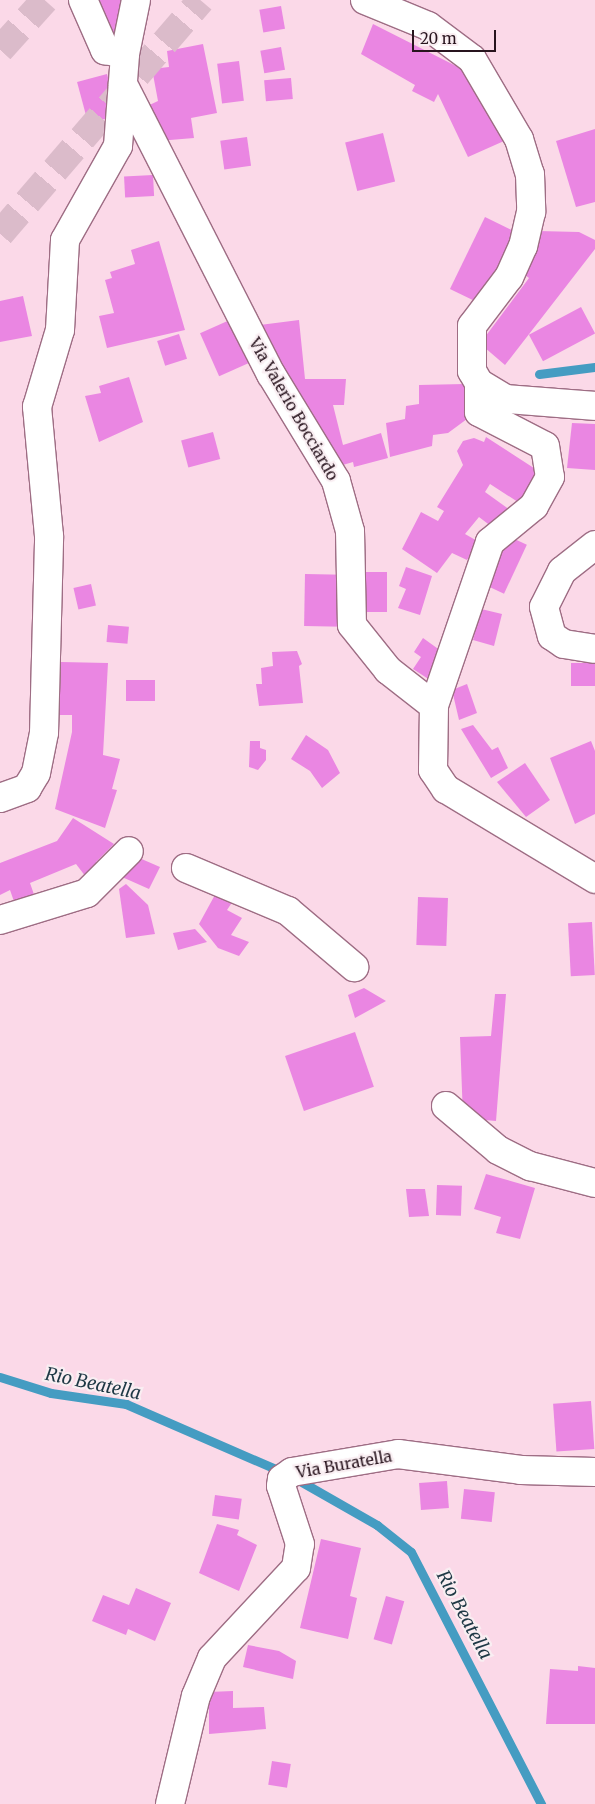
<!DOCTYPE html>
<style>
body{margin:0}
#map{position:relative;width:595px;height:1804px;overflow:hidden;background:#fbd9e8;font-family:Merriweather,serif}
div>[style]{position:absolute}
.stream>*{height:9px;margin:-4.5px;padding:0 4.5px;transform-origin:4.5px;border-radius:4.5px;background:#459cc2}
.building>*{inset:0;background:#ea86e2;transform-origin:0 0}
.highway-tunnel>*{height:28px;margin-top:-14px;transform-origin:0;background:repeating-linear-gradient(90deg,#dbbbca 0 28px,transparent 0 42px)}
.roads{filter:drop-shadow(1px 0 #9e6d84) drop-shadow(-1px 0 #9e6d84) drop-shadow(0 1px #9e6d84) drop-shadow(0 -1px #9e6d84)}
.street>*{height:28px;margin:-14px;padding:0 14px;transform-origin:14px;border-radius:14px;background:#fff}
.secondary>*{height:28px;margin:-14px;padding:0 14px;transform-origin:14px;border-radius:14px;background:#fff}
span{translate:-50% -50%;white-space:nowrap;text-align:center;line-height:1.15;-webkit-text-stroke:4.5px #f9eef2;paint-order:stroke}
.street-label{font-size:16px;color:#28141e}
.water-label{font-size:18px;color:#1e3845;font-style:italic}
.scale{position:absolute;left:412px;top:30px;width:84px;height:22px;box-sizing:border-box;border:2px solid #28141e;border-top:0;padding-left:6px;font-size:15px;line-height:18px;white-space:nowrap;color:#28141e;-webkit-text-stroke:4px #f9eef2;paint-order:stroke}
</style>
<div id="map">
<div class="stream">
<div style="left:539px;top:374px;width:56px;rotate:-7.1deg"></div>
<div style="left:0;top:1377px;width:53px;rotate:17.4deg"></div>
<div style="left:51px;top:1393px;width:76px;rotate:8.3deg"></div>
<div style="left:126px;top:1404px;width:173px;rotate:23.5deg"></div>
<div style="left:300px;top:1481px;width:89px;rotate:29.7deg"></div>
<div style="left:377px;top:1525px;width:43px;rotate:38.5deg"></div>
<div style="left:411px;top:1552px;width:284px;rotate:62.7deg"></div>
</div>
<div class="building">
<div style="clip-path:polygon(85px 0,127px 0,116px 36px,99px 34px)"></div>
<div style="left:281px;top:6px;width:23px;height:22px;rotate:80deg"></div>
<div style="clip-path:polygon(373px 24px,462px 69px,504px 141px,468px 157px,438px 94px,434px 102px,412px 91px,415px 85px,361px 54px)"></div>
<div style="clip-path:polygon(203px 44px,217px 113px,191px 118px,194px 138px,158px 141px,143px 108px,158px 101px,152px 69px,169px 67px,167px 51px)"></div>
<div style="left:281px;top:47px;width:23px;height:21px;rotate:80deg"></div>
<div style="left:239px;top:61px;width:40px;height:22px;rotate:83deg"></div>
<div style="left:107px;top:74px;width:43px;height:31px;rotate:75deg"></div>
<div style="left:291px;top:78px;width:21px;height:27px;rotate:85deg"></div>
<div style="clip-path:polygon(595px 129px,595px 202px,576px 207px,556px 141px)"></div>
<div style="left:383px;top:133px;width:50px;height:39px;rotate:76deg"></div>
<div style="left:247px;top:137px;width:29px;height:27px;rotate:82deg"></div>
<div style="left:153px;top:175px;width:21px;height:29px;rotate:87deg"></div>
<div style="clip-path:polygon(0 213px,10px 215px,7px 235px,0 234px)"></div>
<div style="left:485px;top:217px;width:34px;height:80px;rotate:26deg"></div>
<div style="clip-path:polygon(538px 231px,579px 232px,595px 240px,595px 249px,505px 365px,484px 347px,485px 337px,529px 278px,521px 272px)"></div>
<div style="clip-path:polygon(159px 241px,185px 330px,107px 348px,99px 316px,114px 313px,105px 280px,112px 278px,110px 272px,135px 264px,131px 250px)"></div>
<div style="clip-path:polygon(23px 296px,32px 336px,0 342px,0 301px)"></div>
<div style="left:581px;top:307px;width:30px;height:59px;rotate:62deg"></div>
<div style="left:232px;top:319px;width:47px;height:35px;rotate:66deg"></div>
<div style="clip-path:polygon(299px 320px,305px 379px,346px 379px,344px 405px,333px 405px,343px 445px,381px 433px,388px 458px,354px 467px,353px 462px,336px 467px,253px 326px)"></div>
<div style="left:179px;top:334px;width:26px;height:23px;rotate:72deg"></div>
<div style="clip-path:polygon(129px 377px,143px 422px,99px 442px,85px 396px,101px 393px,99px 386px)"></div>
<div style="clip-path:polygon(464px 384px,467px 419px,448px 433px,433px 435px,432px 446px,390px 457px,386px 423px,405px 419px,406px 406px,419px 404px,419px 385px)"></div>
<div style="clip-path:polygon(572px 423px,595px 424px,595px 470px,567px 468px)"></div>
<div style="left:213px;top:432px;width:28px;height:33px;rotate:75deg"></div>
<div style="clip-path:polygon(486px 437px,540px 472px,521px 504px,490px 484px,485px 492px,510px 510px,496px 530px,479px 517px,465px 534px,479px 542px,467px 560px,452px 553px,437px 573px,402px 549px,421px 512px,438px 521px,444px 511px,437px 507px,463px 465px,457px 451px,463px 441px,474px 438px,484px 442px)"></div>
<div style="left:506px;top:535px;width:23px;height:54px;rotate:25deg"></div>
<div style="clip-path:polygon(406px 567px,432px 576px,420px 615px,398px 608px,406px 589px,399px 586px)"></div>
<div style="left:357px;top:572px;width:30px;height:40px"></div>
<div style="left:305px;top:574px;width:39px;height:52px;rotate:1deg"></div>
<div style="left:91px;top:584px;width:22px;height:18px;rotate:77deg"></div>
<div style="clip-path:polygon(477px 608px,502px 614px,494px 646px,473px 640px,475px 632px,468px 629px)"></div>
<div style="left:108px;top:625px;width:21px;height:17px;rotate:5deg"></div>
<div style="clip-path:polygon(423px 638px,448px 656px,433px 682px,413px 669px,421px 657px,414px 652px)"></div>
<div style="clip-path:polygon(297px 651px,302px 664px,299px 666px,303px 703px,259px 706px,256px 684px,262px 684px,261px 668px,273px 666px,272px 652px)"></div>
<div style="clip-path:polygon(61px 662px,108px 663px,103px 755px,120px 759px,112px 789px,117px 790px,105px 828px,55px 809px,72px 732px,72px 715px,59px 715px)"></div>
<div style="left:571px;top:663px;width:24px;height:23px"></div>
<div style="left:155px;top:680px;width:21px;height:29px;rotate:90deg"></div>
<div style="clip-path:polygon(467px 684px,477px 713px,459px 720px,452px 690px)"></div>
<div style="clip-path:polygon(473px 725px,492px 750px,498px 747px,508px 768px,491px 778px,461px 729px)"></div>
<div style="clip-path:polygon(306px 735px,328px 750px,340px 773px,322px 788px,310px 771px,291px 759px)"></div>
<div style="clip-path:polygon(250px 741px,260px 741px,260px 748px,266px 750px,266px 760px,258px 770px,249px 767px)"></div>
<div style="clip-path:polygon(591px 741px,595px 751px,595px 814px,575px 824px,550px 758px)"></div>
<div style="clip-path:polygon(525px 763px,550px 800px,526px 817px,497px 782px)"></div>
<div style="clip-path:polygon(73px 818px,114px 844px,96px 862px,103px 870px,89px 881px,76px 864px,30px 883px,38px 906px,18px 913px,10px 890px,0 895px,0 863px,57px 841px)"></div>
<div style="clip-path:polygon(137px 857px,160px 867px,149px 889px,122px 877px)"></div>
<div style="clip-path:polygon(126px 884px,148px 905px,155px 934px,126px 938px,119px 889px)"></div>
<div style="clip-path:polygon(216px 893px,233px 901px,227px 910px,242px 918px,231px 935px,249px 942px,239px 956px,218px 948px,199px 924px)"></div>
<div style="left:418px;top:897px;width:30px;height:48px;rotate:2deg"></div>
<div style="left:592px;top:922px;width:53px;height:24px;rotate:87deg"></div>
<div style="clip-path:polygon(195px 929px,207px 942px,178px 950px,173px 933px)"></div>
<div style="clip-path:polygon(364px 988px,386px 1001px,355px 1018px,348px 995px)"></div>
<div style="clip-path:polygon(495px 994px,506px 994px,496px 1121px,463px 1118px,460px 1037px,491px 1036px)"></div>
<div style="left:355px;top:1032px;width:58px;height:74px;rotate:71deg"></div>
<div style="clip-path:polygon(486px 1174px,535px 1188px,520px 1239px,496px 1233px,501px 1217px,474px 1209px)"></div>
<div style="left:437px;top:1185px;width:25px;height:30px;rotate:2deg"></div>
<div style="clip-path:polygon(406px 1189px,425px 1189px,429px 1216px,409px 1217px)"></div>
<div style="left:591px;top:1401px;width:48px;height:38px;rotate:86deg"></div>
<div style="left:447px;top:1481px;width:27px;height:28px;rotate:86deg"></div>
<div style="left:464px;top:1489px;width:31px;height:30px;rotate:6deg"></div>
<div style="left:215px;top:1495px;width:27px;height:21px;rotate:8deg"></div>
<div style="clip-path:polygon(217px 1524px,239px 1530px,237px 1535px,257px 1545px,239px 1591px,199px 1573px)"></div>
<div style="clip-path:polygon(321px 1539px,361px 1548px,350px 1596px,357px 1598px,348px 1639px,300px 1628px)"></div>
<div style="clip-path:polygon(136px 1588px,171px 1603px,155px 1641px,128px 1629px,126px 1635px,92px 1621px,103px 1595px,129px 1605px)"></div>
<div style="left:386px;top:1596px;width:19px;height:45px;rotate:16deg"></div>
<div style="clip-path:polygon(248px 1645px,279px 1651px,296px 1661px,293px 1679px,243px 1667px)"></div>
<div style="clip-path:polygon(578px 1666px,595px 1668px,595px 1724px,546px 1724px,550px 1669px,578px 1671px)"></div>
<div style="clip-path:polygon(233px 1691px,233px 1708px,264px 1707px,266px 1729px,209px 1734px,209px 1692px)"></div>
<div style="left:272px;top:1761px;width:19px;height:24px;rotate:9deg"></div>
</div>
<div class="highway-tunnel">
<div style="left:0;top:50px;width:67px;rotate:-48deg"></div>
<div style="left:0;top:234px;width:308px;rotate:-49.3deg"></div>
</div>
<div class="roads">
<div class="street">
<div style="left:83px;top:0;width:55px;rotate:66.3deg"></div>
<div style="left:105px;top:50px;width:20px;rotate:11deg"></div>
<div style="left:123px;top:84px;width:326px;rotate:63deg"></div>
<div style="left:271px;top:374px;width:125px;rotate:58.7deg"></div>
<div style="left:336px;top:481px;width:52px;rotate:74.4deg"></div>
<div style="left:350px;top:531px;width:94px;rotate:88.8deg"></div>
<div style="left:352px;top:625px;width:58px;rotate:51.3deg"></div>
<div style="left:388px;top:670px;width:58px;rotate:38deg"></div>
<div style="left:479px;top:383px;width:29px;rotate:90deg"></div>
<div style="left:479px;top:412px;width:74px;rotate:27.3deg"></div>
<div style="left:545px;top:446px;width:31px;rotate:81deg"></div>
<div style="left:550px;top:477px;width:33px;rotate:119deg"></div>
<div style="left:534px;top:506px;width:57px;rotate:140.7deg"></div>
<div style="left:490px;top:542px;width:173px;rotate:108.9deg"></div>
<div style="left:434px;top:706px;width:64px;rotate:90.9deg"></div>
<div style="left:433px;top:770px;width:23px;rotate:56deg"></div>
<div style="left:446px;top:789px;width:174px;rotate:31.1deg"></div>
<div style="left:186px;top:868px;width:111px;rotate:22.9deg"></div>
<div style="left:288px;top:911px;width:87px;rotate:40.3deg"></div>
<div style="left:0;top:920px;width:91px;rotate:-17.2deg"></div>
<div style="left:87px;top:893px;width:59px;rotate:-45deg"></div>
<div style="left:446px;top:1106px;width:68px;rotate:40.2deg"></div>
<div style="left:498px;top:1150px;width:36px;rotate:27deg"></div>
<div style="left:530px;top:1166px;width:67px;rotate:14.7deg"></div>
<div style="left:170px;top:1804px;width:111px;rotate:-76.5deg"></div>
<div style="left:196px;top:1696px;width:41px;rotate:-67.2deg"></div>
<div style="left:212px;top:1658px;width:123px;rotate:-47deg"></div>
<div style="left:296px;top:1568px;width:24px;rotate:-81deg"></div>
<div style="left:300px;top:1544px;width:61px;rotate:-108.1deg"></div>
<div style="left:281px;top:1486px;width:7px;rotate:-82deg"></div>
<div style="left:282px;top:1479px;width:12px;rotate:-35deg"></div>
<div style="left:292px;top:1472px;width:108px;rotate:-9.6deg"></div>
<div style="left:398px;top:1454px;width:124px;rotate:7.4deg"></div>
<div style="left:521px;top:1470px;width:74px;rotate:1.5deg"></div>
</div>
<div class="secondary">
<div style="left:365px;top:0;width:68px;rotate:22.4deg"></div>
<div style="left:428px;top:26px;width:55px;rotate:36.9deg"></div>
<div style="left:472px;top:59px;width:93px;rotate:59.6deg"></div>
<div style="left:519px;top:139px;width:37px;rotate:73deg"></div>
<div style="left:530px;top:174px;width:38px;rotate:88deg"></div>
<div style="left:531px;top:212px;width:35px;rotate:103deg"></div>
<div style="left:523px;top:246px;width:34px;rotate:114deg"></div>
<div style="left:509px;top:277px;width:61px;rotate:127.1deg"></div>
<div style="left:472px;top:326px;width:45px;rotate:90deg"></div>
<div style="left:472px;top:371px;width:14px;rotate:60deg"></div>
<div style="left:479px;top:383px;width:31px;rotate:31deg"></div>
<div style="left:506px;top:399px;width:89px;rotate:4.5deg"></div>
<div style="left:595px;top:545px;width:42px;rotate:141.8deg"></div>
<div style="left:562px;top:571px;width:40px;rotate:116.6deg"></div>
<div style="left:544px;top:607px;width:30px;rotate:75deg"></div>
<div style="left:552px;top:636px;width:14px;rotate:34deg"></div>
<div style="left:564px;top:644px;width:31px;rotate:9deg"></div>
<div style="left:0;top:798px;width:29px;rotate:-20deg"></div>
<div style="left:27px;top:788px;width:17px;rotate:-59deg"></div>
<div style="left:36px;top:773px;width:41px;rotate:-78.7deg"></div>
<div style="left:44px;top:733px;width:197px;rotate:-88.5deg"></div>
<div style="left:49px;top:536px;width:130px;rotate:-95.3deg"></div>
<div style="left:37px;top:407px;width:80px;rotate:-73.4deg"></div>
<div style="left:60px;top:330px;width:90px;rotate:-86.8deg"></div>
<div style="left:65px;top:240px;width:108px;rotate:-60.6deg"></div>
<div style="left:118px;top:146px;width:92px;rotate:-85.6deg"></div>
<div style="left:125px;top:54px;width:55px;rotate:-78.5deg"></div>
</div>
</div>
<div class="street-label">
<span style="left:294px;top:409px;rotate:60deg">Via Valerio Bocciardo</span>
<span style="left:344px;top:1464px;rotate:-10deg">Via Buratella</span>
</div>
<div class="water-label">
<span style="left:93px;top:1384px;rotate:12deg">Rio Beatella</span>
<span style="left:464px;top:1615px;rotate:62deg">Rio Beatella</span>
</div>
<div class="scale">20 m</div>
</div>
